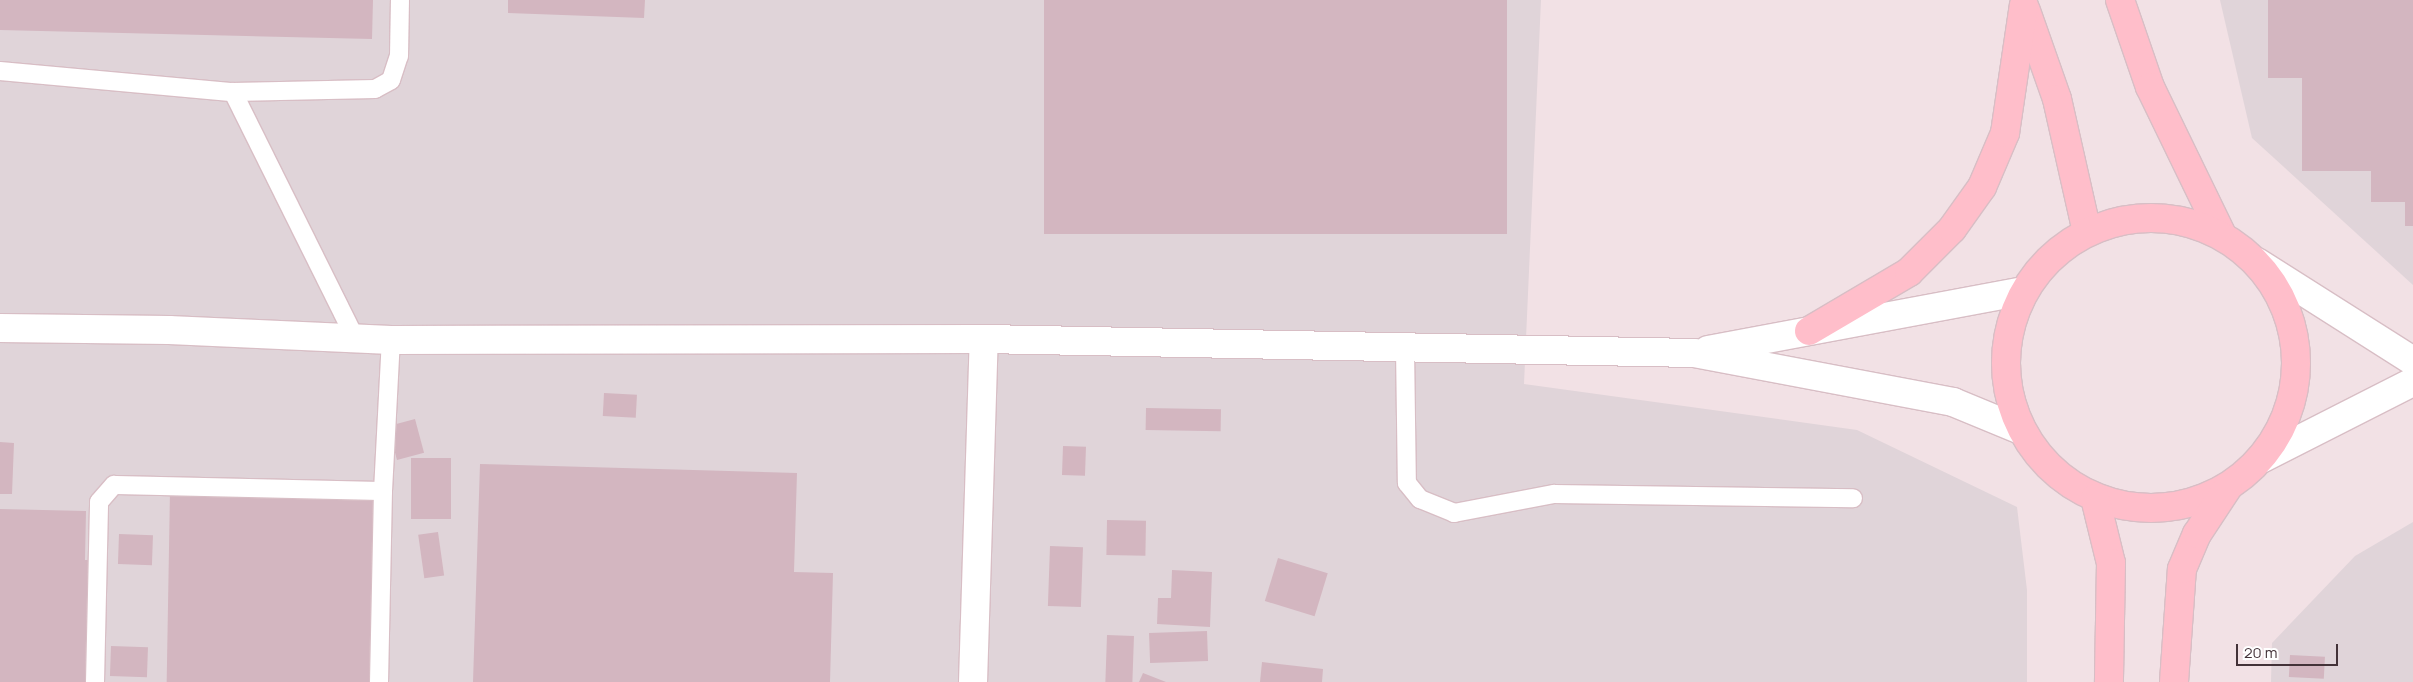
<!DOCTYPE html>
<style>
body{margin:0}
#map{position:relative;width:2413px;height:682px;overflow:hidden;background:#f2e1e5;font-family:Manrope,sans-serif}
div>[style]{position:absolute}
.industrial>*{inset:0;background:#e0d4d9}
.building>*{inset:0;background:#d3b6c0;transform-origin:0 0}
.roads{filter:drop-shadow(1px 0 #d8bec5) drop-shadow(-1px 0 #d8bec5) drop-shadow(0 1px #d8bec5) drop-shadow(0 -1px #d8bec5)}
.lane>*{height:18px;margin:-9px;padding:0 9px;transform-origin:9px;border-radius:9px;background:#fff}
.street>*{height:28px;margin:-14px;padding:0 14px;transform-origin:14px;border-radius:14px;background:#fff}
.secondary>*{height:28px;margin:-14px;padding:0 14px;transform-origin:14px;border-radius:14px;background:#ffbeca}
.secondary>.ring{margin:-14px;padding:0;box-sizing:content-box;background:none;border:28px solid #ffbeca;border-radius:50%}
span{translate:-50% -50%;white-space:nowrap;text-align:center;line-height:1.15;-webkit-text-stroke:5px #fff;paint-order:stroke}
.scale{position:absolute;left:2236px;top:644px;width:102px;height:22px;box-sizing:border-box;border:2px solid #433238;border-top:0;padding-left:6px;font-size:15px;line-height:18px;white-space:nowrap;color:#433238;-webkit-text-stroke:4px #fff;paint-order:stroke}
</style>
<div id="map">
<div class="industrial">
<div style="clip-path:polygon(0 0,1541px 0,1524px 384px,1857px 430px,2017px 507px,2027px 590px,2027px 682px,0 682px)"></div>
<div style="clip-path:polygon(2220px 0,2413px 0,2413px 285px,2252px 138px)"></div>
<div style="clip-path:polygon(2413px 522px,2413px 682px,2271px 682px,2272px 643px,2355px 556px)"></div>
</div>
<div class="building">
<div style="clip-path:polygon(0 0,373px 0,372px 39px,0 30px)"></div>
<div style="clip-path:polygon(508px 0,645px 0,644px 18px,508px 13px)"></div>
<div style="left:1044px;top:0;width:463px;height:234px"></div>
<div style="clip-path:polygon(2268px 0,2413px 0,2413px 226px,2405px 226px,2405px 202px,2371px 202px,2371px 171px,2302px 171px,2302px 78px,2268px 78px)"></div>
<div style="left:604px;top:393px;width:33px;height:23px;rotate:3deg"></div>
<div style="left:1146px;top:408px;width:75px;height:22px;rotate:1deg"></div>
<div style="left:415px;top:419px;width:35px;height:28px;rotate:75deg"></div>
<div style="clip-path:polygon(0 442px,14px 443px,12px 494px,0 494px)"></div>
<div style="left:1063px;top:446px;width:23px;height:29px;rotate:2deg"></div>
<div style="left:411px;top:458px;width:40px;height:61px"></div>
<div style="clip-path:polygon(480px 464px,797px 473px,794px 572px,833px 573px,830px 682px,473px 682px)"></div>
<div style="left:170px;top:491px;width:207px;height:191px;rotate:1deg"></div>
<div style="clip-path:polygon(0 509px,86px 511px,85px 560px,93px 560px,91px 682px,0 682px)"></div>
<div style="left:1107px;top:520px;width:39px;height:35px;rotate:1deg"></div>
<div style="left:438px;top:532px;width:44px;height:20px;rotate:82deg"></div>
<div style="left:119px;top:534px;width:34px;height:30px;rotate:2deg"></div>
<div style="left:1050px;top:546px;width:33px;height:60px;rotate:2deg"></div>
<div style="left:1278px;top:558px;width:52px;height:45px;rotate:17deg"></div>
<div style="clip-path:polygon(1172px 570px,1212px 572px,1210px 627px,1157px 624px,1158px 598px,1171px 598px)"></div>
<div style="left:1207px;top:631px;width:30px;height:58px;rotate:88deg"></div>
<div style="left:1107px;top:635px;width:27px;height:47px;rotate:2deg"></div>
<div style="left:111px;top:646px;width:37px;height:30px;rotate:2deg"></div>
<div style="left:2290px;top:655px;width:35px;height:22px;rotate:3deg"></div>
<div style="clip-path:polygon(1262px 662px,1323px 669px,1322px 682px,1260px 682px)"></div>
<div style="clip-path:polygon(1143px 673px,1166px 682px,1139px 682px)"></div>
</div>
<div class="roads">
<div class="lane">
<div style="left:0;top:71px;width:234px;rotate:5.2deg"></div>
<div style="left:233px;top:92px;width:142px;rotate:-1.2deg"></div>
<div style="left:375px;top:89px;width:18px;rotate:-29deg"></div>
<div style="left:391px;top:80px;width:25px;rotate:-72deg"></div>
<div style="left:399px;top:56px;width:56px;rotate:-89deg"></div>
<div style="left:233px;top:92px;width:275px;rotate:63.6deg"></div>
<div style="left:1405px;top:348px;width:135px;rotate:89.2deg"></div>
<div style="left:1407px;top:483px;width:21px;rotate:51deg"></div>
<div style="left:1420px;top:499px;width:37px;rotate:22deg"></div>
<div style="left:1454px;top:513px;width:102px;rotate:-10.8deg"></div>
<div style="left:1554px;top:494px;width:299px;rotate:0.8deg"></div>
<div style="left:95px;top:682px;width:180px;rotate:-88.7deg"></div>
<div style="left:99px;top:502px;width:23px;rotate:-49deg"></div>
<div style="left:114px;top:485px;width:269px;rotate:1.3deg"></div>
<div style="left:379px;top:682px;width:191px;rotate:-88.8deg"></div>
<div style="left:383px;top:491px;width:151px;rotate:-87deg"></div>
</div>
<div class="street">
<div style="left:2257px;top:262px;width:185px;rotate:32.4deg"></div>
<div style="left:0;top:328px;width:169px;rotate:0.7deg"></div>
<div style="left:169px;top:330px;width:222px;rotate:2.6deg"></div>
<div style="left:391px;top:340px;width:593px;rotate:-0.1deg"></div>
<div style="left:984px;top:339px;width:710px;rotate:1.13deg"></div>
<div style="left:1694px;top:353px;width:264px;rotate:10.7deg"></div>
<div style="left:1953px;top:402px;width:74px;rotate:22.4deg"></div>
<div style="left:1708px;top:350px;width:321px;rotate:-10.6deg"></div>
<div style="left:2261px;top:459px;width:170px;rotate:-26.9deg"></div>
<div style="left:973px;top:682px;width:343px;rotate:-88.2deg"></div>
</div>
<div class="secondary">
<div style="left:2120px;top:0;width:92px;rotate:71deg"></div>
<div style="left:2150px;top:87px;width:165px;rotate:64.1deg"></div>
<div style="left:2026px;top:11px;width:93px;rotate:70.6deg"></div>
<div style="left:2057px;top:99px;width:136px;rotate:77.3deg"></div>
<div class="ring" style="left:2006px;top:218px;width:262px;height:262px"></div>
<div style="left:1809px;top:331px;width:116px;rotate:-30.5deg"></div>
<div style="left:1909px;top:272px;width:61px;rotate:-45deg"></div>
<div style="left:1952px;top:229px;width:52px;rotate:-54.5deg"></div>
<div style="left:1982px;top:187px;width:59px;rotate:-66.9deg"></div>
<div style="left:2005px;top:133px;width:129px;rotate:-81.6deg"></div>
<div style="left:2095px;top:498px;width:67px;rotate:76.2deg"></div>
<div style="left:2111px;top:563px;width:119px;rotate:91deg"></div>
<div style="left:2174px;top:682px;width:113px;rotate:-86deg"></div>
<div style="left:2182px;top:569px;width:38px;rotate:-67deg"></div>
<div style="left:2197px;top:534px;width:56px;rotate:-56.6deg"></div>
</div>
</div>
<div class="scale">20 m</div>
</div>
